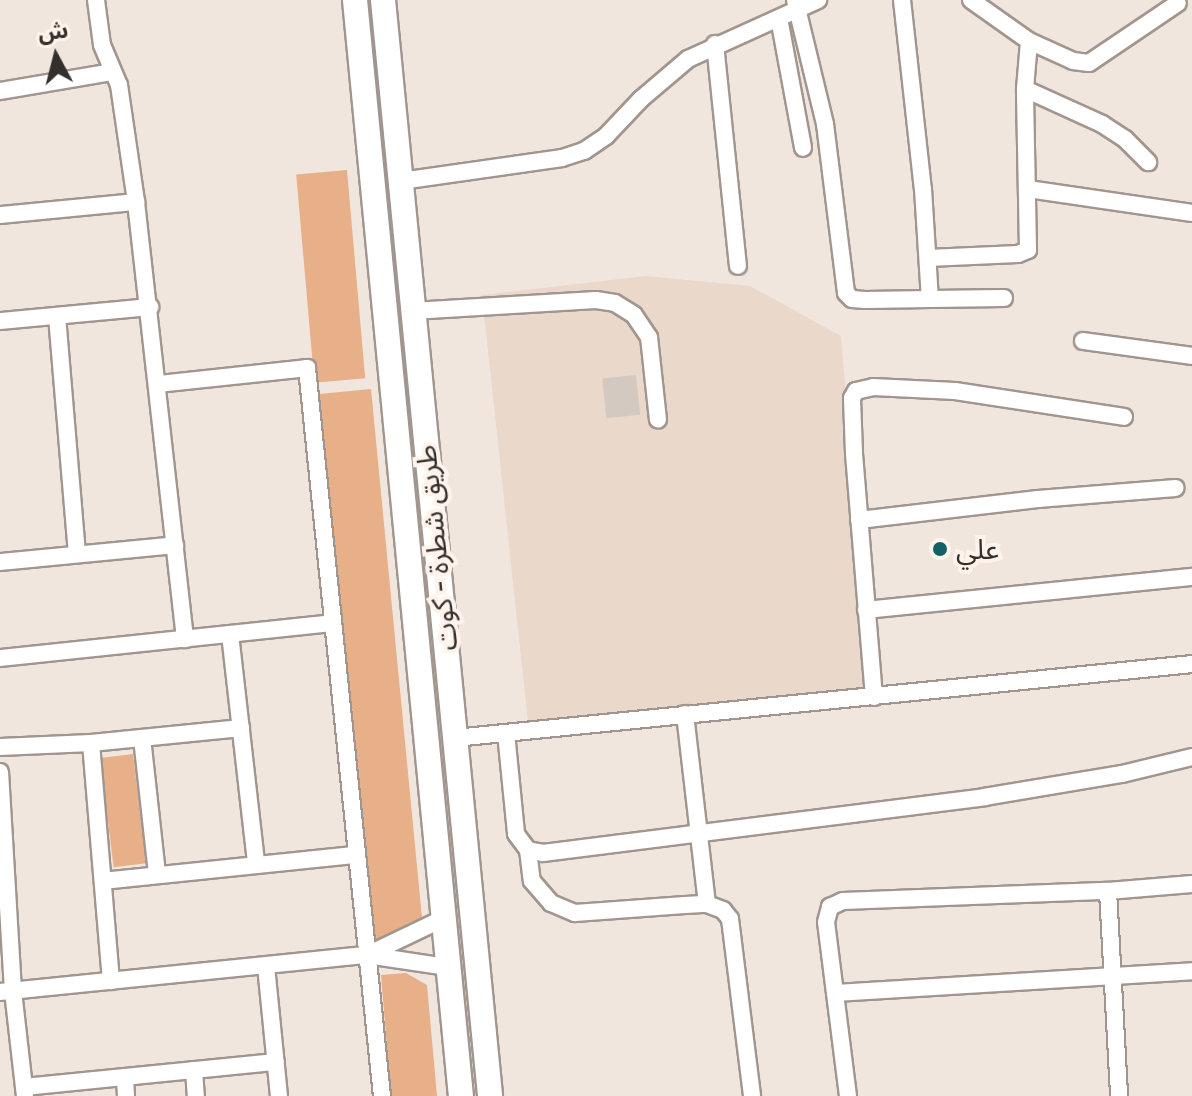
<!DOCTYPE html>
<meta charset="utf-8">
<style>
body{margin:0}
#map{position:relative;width:1192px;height:1096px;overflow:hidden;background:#f1e6de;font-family:Cabin,"Noto Sans Arabic",sans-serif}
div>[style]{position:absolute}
.built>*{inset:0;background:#ead8cb}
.green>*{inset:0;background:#e8b089;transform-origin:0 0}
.building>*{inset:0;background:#d4c9c1;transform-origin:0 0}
.roads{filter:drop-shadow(2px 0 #a1968f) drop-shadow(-2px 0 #a1968f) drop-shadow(0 2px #a1968f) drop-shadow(0 -2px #a1968f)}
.minor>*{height:16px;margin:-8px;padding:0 8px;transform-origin:8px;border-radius:8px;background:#fff}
.highway>*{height:24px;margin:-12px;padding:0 12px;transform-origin:12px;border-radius:12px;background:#fff}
.dots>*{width:22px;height:22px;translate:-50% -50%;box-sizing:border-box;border:4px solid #fff3eb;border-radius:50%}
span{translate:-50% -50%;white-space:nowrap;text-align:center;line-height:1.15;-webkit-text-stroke:8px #fff3eb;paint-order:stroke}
.street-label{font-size:28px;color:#332f2c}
.poi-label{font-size:28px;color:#332f2c}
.left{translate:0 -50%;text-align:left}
.north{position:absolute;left:16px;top:16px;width:80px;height:80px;-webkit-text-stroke:6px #fff3eb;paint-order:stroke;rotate:353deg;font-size:22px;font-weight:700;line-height:32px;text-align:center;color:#332f2c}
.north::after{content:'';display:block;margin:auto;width:28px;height:36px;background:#332f2c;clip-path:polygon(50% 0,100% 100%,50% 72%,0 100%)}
</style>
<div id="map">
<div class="built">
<div style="clip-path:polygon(646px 276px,750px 286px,841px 336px,870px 691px,528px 722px,482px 295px)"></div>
</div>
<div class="green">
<div style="left:347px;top:170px;width:209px;height:51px;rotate:85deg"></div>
<div style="clip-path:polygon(371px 389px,422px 918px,418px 927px,375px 941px,319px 394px)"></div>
<div style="left:133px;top:754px;width:110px;height:33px;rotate:83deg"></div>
<div style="clip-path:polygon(406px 973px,427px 985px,437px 1096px,391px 1096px,381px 975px)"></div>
</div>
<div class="building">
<div style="left:636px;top:375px;width:40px;height:34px;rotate:84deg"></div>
</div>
<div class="roads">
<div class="minor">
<div style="left:96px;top:0;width:45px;rotate:82.4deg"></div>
<div style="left:102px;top:45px;width:43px;rotate:67deg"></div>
<div style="left:119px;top:85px;width:118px;rotate:81.7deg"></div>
<div style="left:136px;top:202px;width:440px;rotate:83.6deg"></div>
<div style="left:795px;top:0;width:128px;rotate:76.4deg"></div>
<div style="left:825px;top:124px;width:170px;rotate:82.9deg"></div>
<div style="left:846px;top:293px;width:8px;rotate:45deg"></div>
<div style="left:852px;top:299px;width:13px;rotate:4deg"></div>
<div style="left:865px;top:300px;width:139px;rotate:-0.8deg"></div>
<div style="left:902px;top:0;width:190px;rotate:83.7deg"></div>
<div style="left:923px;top:189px;width:110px;rotate:86.4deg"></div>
<div style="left:971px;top:0;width:71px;rotate:35.3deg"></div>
<div style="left:1029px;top:41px;width:48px;rotate:24.4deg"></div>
<div style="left:1073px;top:61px;width:16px;rotate:7deg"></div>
<div style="left:1089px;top:63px;width:107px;rotate:-34deg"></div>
<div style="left:779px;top:18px;width:132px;rotate:79.5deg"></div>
<div style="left:715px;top:44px;width:223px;rotate:84.1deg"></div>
<div style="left:1025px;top:89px;width:85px;rotate:24.4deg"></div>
<div style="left:1102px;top:124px;width:27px;rotate:33deg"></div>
<div style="left:1125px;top:139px;width:33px;rotate:45deg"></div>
<div style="left:0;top:91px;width:114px;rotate:-9.6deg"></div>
<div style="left:401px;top:181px;width:163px;rotate:-8.1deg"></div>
<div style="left:562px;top:158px;width:23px;rotate:-18deg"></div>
<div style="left:584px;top:151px;width:27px;rotate:-34deg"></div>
<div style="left:606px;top:136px;width:51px;rotate:-46.6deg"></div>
<div style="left:641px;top:99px;width:62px;rotate:-40.4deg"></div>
<div style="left:688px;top:59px;width:143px;rotate:-24.4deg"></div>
<div style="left:1028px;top:189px;width:166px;rotate:8.3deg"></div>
<div style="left:0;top:215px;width:137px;rotate:-5.5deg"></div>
<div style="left:928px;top:258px;width:90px;rotate:-2.5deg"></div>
<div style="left:1018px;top:254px;width:11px;rotate:-22deg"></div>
<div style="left:1028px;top:250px;width:161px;rotate:-91.1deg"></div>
<div style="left:1025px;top:89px;width:48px;rotate:-85.2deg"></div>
<div style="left:412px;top:311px;width:184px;rotate:-3.4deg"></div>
<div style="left:596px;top:300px;width:19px;rotate:9deg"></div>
<div style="left:615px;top:303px;width:22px;rotate:32deg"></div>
<div style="left:634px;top:315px;width:27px;rotate:56deg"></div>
<div style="left:649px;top:337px;width:83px;rotate:83.8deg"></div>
<div style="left:57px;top:316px;width:238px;rotate:85.2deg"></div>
<div style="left:0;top:321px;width:151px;rotate:-5.3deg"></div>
<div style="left:1083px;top:341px;width:110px;rotate:7.8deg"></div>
<div style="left:158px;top:384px;width:150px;rotate:-6.1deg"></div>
<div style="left:307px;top:368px;width:732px;rotate:84.12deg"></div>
<div style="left:859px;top:520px;width:180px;rotate:-6.7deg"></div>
<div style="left:1038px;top:499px;width:138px;rotate:-4.6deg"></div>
<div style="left:0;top:562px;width:176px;rotate:-5.5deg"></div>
<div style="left:866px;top:610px;width:328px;rotate:-5.8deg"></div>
<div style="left:230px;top:634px;width:230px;rotate:83.5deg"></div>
<div style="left:0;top:658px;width:333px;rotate:-6deg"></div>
<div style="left:874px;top:697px;width:245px;rotate:-94.7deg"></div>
<div style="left:854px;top:453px;width:55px;rotate:-92.1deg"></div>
<div style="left:852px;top:398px;width:8px;rotate:-60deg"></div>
<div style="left:856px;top:391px;width:17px;rotate:-13deg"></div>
<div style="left:873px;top:387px;width:82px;rotate:2.8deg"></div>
<div style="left:955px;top:391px;width:171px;rotate:8.7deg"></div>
<div style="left:685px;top:714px;width:191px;rotate:83.4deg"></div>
<div style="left:506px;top:733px;width:101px;rotate:84.3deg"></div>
<div style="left:516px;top:834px;width:20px;rotate:53deg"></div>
<div style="left:528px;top:850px;width:15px;rotate:11deg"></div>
<div style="left:543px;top:853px;width:445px;rotate:-7.2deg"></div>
<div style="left:984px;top:797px;width:140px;rotate:-9.5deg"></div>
<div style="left:1122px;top:774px;width:72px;rotate:-13.7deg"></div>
<div style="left:142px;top:738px;width:137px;rotate:83.7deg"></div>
<div style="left:455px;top:738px;width:741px;rotate:-5.73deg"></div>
<div style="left:91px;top:743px;width:239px;rotate:85.2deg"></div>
<div style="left:0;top:747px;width:91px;rotate:-2.5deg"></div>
<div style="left:91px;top:743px;width:151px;rotate:-5.7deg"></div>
<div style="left:0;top:772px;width:219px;rotate:86.6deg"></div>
<div style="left:13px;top:991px;width:106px;rotate:83.5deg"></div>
<div style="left:528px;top:850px;width:31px;rotate:83deg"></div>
<div style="left:532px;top:881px;width:29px;rotate:49deg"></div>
<div style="left:551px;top:903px;width:26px;rotate:23deg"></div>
<div style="left:575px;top:913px;width:110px;rotate:-4.2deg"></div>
<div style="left:685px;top:905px;width:22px;rotate:-3deg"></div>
<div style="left:707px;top:904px;width:17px;rotate:21deg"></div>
<div style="left:723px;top:910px;width:11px;rotate:52deg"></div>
<div style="left:730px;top:919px;width:178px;rotate:82.9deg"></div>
<div style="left:103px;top:881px;width:254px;rotate:-5.9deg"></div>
<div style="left:1108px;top:891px;width:205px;rotate:86.9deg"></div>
<div style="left:367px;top:955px;width:83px;rotate:-25.6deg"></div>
<div style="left:266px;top:966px;width:131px;rotate:84.3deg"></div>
<div style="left:0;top:992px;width:369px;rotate:-5.8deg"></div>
<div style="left:367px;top:955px;width:80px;rotate:8.6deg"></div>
<div style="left:835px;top:993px;width:358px;rotate:-3.5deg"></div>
<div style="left:194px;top:1070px;width:26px;rotate:86deg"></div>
<div style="left:125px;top:1077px;width:19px;rotate:87deg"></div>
<div style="left:24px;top:1087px;width:253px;rotate:-5.7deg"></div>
<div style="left:848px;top:1096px;width:175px;rotate:-97.2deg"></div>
<div style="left:826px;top:922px;width:16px;rotate:-75deg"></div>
<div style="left:830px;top:907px;width:14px;rotate:-25deg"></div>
<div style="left:843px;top:901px;width:265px;rotate:-2.2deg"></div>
<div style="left:1108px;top:891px;width:84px;rotate:-4.8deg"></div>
</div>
<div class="highway">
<div style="left:355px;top:0;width:1101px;rotate:84.48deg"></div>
<div style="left:383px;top:0;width:1101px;rotate:84.42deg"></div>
</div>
</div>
<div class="dots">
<div style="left:940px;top:549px;background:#116265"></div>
</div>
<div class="street-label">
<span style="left:436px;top:548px;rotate:-96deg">طريق شطرة - كوت</span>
</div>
<div class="poi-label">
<span class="left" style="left:956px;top:549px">علي</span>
</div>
<div class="north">ش</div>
</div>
